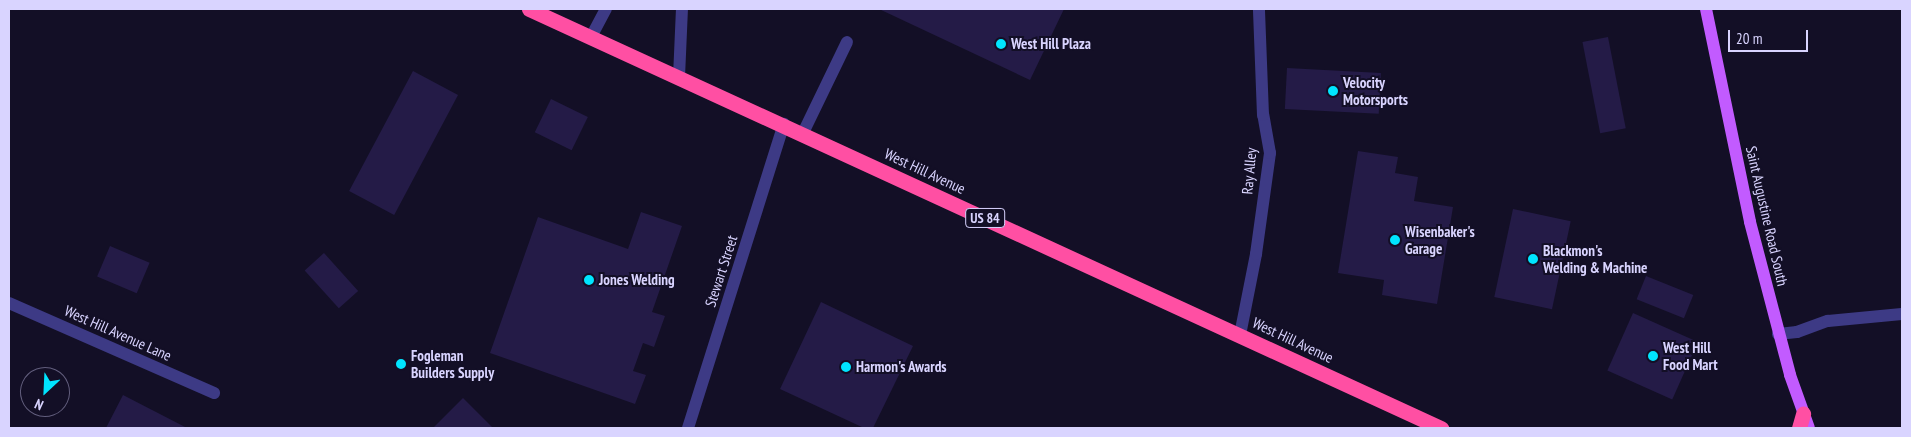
<!DOCTYPE html>
<style>
body{margin:0}
#map{position:relative;width:1911px;height:437px;overflow:hidden;background:#130f26;font-family:"PT Sans Narrow",sans-serif}
div>[style]{position:absolute}
.building>*{inset:0;background:#241b47;transform-origin:0 0}
.minor>*{height:12px;margin:-6px;padding:0 6px;transform-origin:6px;border-radius:6px;background:#3d3a85}
.major>*{height:12px;margin:-6px;padding:0 6px;transform-origin:6px;border-radius:6px;background:#c25bff}
.highway>*{height:15px;margin:-7.5px;padding:0 7.5px;transform-origin:7.5px;border-radius:7.5px;background:#ff4fa3}
.dots>*{width:14px;height:14px;translate:-50% -50%;box-sizing:border-box;border:2px solid #130f26;border-radius:50%}
span{translate:-50% -50%;white-space:nowrap;text-align:center;line-height:1.15;-webkit-text-stroke:4px #130f26;paint-order:stroke}
.shield-label span{padding:1px 4px;background:#130f26;border:1px solid;border-radius:4px;-webkit-text-stroke-width:0}
.shield-label{font-size:14px;color:#d9d4ff;font-weight:700}
.poi-label{font-size:15px;color:#d9d4ff;font-weight:700}
.left{translate:0 -50%;text-align:left}
.street-label{font-size:15px;color:#d9d4ff}
.frame{position:absolute;inset:0;border:10px solid #d9d4ff;pointer-events:none}
.north{position:absolute;left:20px;top:367px;width:50px;height:50px;box-sizing:border-box;background:#130f26;border:1px solid #625e7d;border-radius:50%;rotate:205deg;font-size:14px;font-weight:700;line-height:20px;text-align:center;color:#d9d4ff}
.north::after{content:'';display:block;margin:auto;width:18px;height:22px;background:#00e5ff;clip-path:polygon(50% 0,100% 100%,50% 72%,0 100%)}
.scale{position:absolute;left:1728px;top:30px;width:80px;height:22px;box-sizing:border-box;border:2px solid #d9d4ff;border-top:0;padding-left:6px;font-size:15px;line-height:18px;white-space:nowrap;color:#d9d4ff;-webkit-text-stroke:4px #130f26;paint-order:stroke}
</style>
<div id="map">
<div class="building">
<div style="clip-path:polygon(879px 9px,1064px 9px,1030px 80px)"></div>
<div style="left:1608px;top:37px;width:93px;height:26px;rotate:79deg"></div>
<div style="left:1287px;top:68px;width:94px;height:41px;rotate:3deg"></div>
<div style="left:413px;top:71px;width:51px;height:136px;rotate:28deg"></div>
<div style="left:551px;top:99px;width:41px;height:37px;rotate:26deg"></div>
<div style="clip-path:polygon(1358px 151px,1398px 157px,1395px 173px,1418px 177px,1414px 201px,1453px 207px,1437px 304px,1382px 295px,1384px 280px,1338px 273px)"></div>
<div style="left:1513px;top:209px;width:59px;height:90px;rotate:12deg"></div>
<div style="clip-path:polygon(641px 212px,682px 226px,652px 312px,665px 316px,654px 347px,643px 343px,633px 371px,646px 375px,635px 404px,490px 353px,538px 217px,628px 249px)"></div>
<div style="left:110px;top:246px;width:43px;height:33px;rotate:23deg"></div>
<div style="left:324px;top:253px;width:51px;height:26px;rotate:48deg"></div>
<div style="left:1646px;top:276px;width:51px;height:25px;rotate:22deg"></div>
<div style="clip-path:polygon(821px 302px,913px 346px,873px 428px,864px 428px,780px 389px)"></div>
<div style="left:1633px;top:313px;width:71px;height:63px;rotate:24deg"></div>
<div style="clip-path:polygon(123px 395px,187px 428px,106px 428px)"></div>
<div style="clip-path:polygon(463px 398px,493px 428px,433px 428px)"></div>
</div>
<div class="minor">
<div style="left:591px;top:37px;width:32px;rotate:-62deg"></div>
<div style="left:679px;top:77px;width:68px;rotate:-87.5deg"></div>
<div style="left:803px;top:133px;width:101px;rotate:-64.2deg"></div>
<div style="left:9px;top:303px;width:224px;rotate:23.7deg"></div>
<div style="left:1778px;top:334px;width:19px;rotate:-6deg"></div>
<div style="left:1797px;top:332px;width:33px;rotate:-20deg"></div>
<div style="left:1828px;top:321px;width:74px;rotate:-5.4deg"></div>
<div style="left:1240px;top:335px;width:83px;rotate:-78.8deg"></div>
<div style="left:1256px;top:254px;width:102px;rotate:-82.1deg"></div>
<div style="left:1270px;top:153px;width:39px;rotate:-100deg"></div>
<div style="left:1263px;top:115px;width:106px;rotate:-92.2deg"></div>
<div style="left:688px;top:428px;width:319px;rotate:-72.5deg"></div>
</div>
<div class="major">
<div style="left:1706px;top:9px;width:217px;rotate:78.3deg"></div>
<div style="left:1750px;top:222px;width:158px;rotate:75.3deg"></div>
<div style="left:1790px;top:375px;width:56px;rotate:70.3deg"></div>
</div>
<div class="highway">
<div style="left:529px;top:9px;width:1004px;rotate:24.68deg"></div>
<div style="left:1799px;top:428px;width:15px;rotate:-74deg"></div>
</div>
<div class="dots">
<div style="left:1001px;top:44px;background:#00e5ff"></div>
<div style="left:1333px;top:91px;background:#00e5ff"></div>
<div style="left:1395px;top:240px;background:#00e5ff"></div>
<div style="left:1533px;top:259px;background:#00e5ff"></div>
<div style="left:589px;top:280px;background:#00e5ff"></div>
<div style="left:1653px;top:356px;background:#00e5ff"></div>
<div style="left:401px;top:364px;background:#00e5ff"></div>
<div style="left:846px;top:367px;background:#00e5ff"></div>
</div>
<div class="shield-label">
<span style="left:985px;top:218px">US 84</span>
</div>
<div class="poi-label">
<span class="left" style="left:1011px;top:44px">West Hill Plaza</span>
<span class="left" style="left:1343px;top:91px">Velocity<br>Motorsports</span>
<span class="left" style="left:1405px;top:240px">Wisenbaker's<br>Garage</span>
<span class="left" style="left:1543px;top:259px">Blackmon's<br>Welding &amp; Machine</span>
<span class="left" style="left:599px;top:280px">Jones Welding</span>
<span class="left" style="left:1663px;top:356px">West Hill<br>Food Mart</span>
<span class="left" style="left:411px;top:364px">Fogleman<br>Builders Supply</span>
<span class="left" style="left:856px;top:367px">Harmon's Awards</span>
</div>
<div class="street-label">
<span style="left:925px;top:171px;rotate:25deg">West Hill Avenue</span>
<span style="left:1249px;top:171px;rotate:-85deg">Ray Alley</span>
<span style="left:1767px;top:216px;rotate:77deg">Saint Augustine Road South</span>
<span style="left:721px;top:271px;rotate:-72deg">Stewart Street</span>
<span style="left:118px;top:333px;rotate:24deg">West Hill Avenue Lane</span>
<span style="left:1293px;top:340px;rotate:25deg">West Hill Avenue</span>
</div>
<div class="frame"></div>
<div class="north">N</div>
<div class="scale">20 m</div>
</div>
